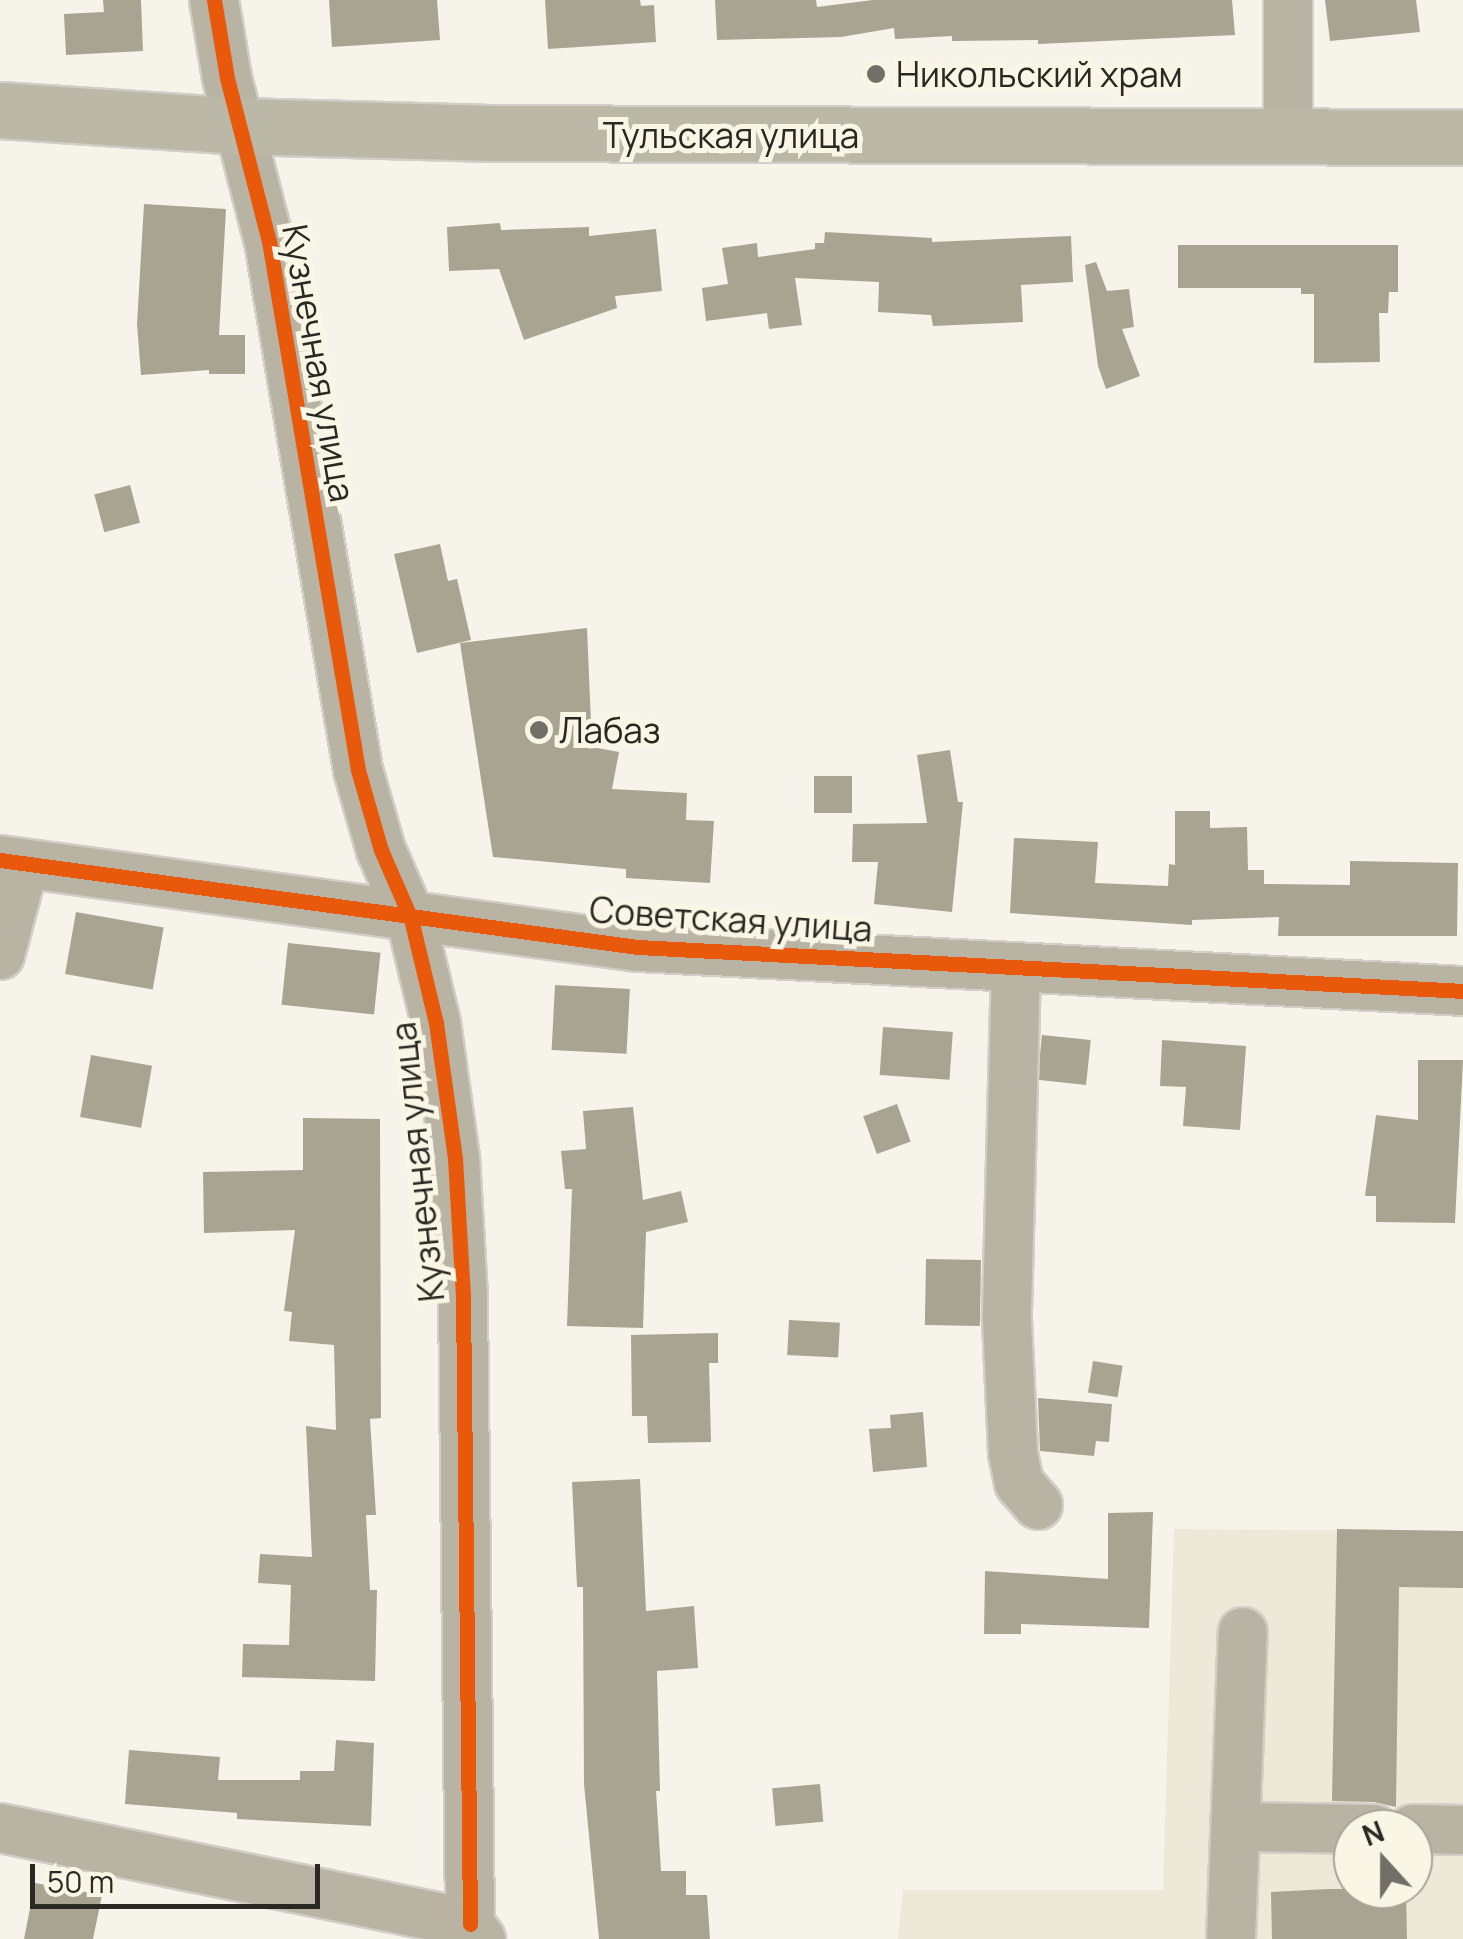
<!DOCTYPE html>
<meta charset="utf-8">
<style>
body{margin:0}
#map{position:relative;width:1463px;height:1939px;overflow:hidden;background:#f6f3ea;font-family:Manrope,sans-serif}
div>[style]{position:absolute}
.built>*{inset:0;background:#ede8d8}
.building>*{inset:0;background:#a9a492;transform-origin:0 0}
.roads{filter:drop-shadow(2px 0 #d0cec7) drop-shadow(-2px 0 #d0cec7) drop-shadow(0 2px #d0cec7) drop-shadow(0 -2px #d0cec7)}
.minor>*{height:48px;margin:-24px;padding:0 24px;transform-origin:24px;border-radius:24px;background:#b9b3a3}
.major>*{height:55px;margin:-27.5px;padding:0 27.5px;transform-origin:27.5px;border-radius:27.5px;background:#bcb8a7}
.cycleway>*{height:15px;margin:-7.5px;padding:0 7.5px;transform-origin:7.5px;border-radius:7.5px;background:#e8590c}
.dots>*{width:28px;height:28px;translate:-50% -50%;box-sizing:border-box;border:5px solid #faf6e6;border-radius:50%}
span{translate:-50% -50%;white-space:nowrap;text-align:center;line-height:1.15;-webkit-text-stroke:10px #faf6e6;paint-order:stroke}
.poi-label{font-size:35px;color:#2a2822}
.left{translate:0 -50%;text-align:left}
.street-label{font-size:35px;color:#2a2822}
.north{position:absolute;left:1333px;top:1809px;width:100px;height:100px;box-sizing:border-box;background:#faf6e6;border:2px solid #a7a498;border-radius:50%;rotate:339deg;font-size:28px;font-weight:700;line-height:40px;text-align:center;color:#2a2822}
.north::after{content:'';display:block;margin:auto;width:35px;height:45px;background:#716f68;clip-path:polygon(50% 0,100% 100%,50% 72%,0 100%)}
.scale{position:absolute;left:30px;top:1864px;width:290px;height:45px;box-sizing:border-box;border:5px solid #2a2822;border-top:0;padding-left:12px;font-size:30px;line-height:35px;white-space:nowrap;color:#2a2822;-webkit-text-stroke:8px #faf6e6;paint-order:stroke}
</style>
<div id="map">
<div class="built">
<div style="clip-path:polygon(evenodd,1174px 1529px,1463px 1531px,1463px 1939px,898px 1939px,903px 1890px,1163px 1890px,1174px 1529px,1353px 1829px,1413px 1829px,1413px 1889px,1353px 1889px,1353px 1829px)"></div>
</div>
<div class="building">
<div style="clip-path:polygon(103px 0,141px 0,143px 51px,66px 55px,64px 14px,104px 12px)"></div>
<div style="clip-path:polygon(329px 0,437px 0,440px 40px,332px 47px)"></div>
<div style="clip-path:polygon(545px 0,640px 0,641px 6px,654px 5px,656px 42px,548px 49px)"></div>
<div style="clip-path:polygon(715px 0,816px 0,817px 7px,873px 0,1232px 0,1235px 35px,1038px 44px,1038px 40px,952px 41px,952px 36px,895px 39px,894px 28px,841px 37px,717px 40px)"></div>
<div style="clip-path:polygon(1325px 0,1416px 0,1420px 32px,1330px 41px)"></div>
<div style="clip-path:polygon(144px 204px,226px 209px,219px 335px,245px 335px,245px 374px,209px 374px,209px 370px,141px 375px,137px 324px)"></div>
<div style="clip-path:polygon(500px 223px,501px 230px,589px 227px,589px 236px,656px 229px,662px 291px,615px 296px,617px 308px,524px 340px,499px 269px,449px 271px,447px 227px)"></div>
<div style="clip-path:polygon(825px 232px,932px 238px,932px 242px,1071px 236px,1073px 282px,1021px 285px,1023px 322px,933px 326px,931px 315px,878px 312px,879px 282px,795px 278px,802px 325px,769px 329px,767px 313px,706px 321px,702px 288px,728px 284px,722px 248px,757px 243px,758px 257px,815px 249px,815px 243px,824px 243px)"></div>
<div style="clip-path:polygon(1178px 245px,1398px 245px,1398px 292px,1389px 292px,1388px 313px,1379px 313px,1380px 362px,1314px 363px,1314px 294px,1301px 294px,1301px 288px,1178px 288px)"></div>
<div style="clip-path:polygon(1096px 262px,1107px 291px,1129px 289px,1134px 327px,1122px 329px,1140px 376px,1106px 389px,1098px 366px,1085px 265px)"></div>
<div style="left:130px;top:485px;width:39px;height:37px;rotate:75deg"></div>
<div style="clip-path:polygon(440px 544px,448px 581px,457px 579px,471px 640px,417px 653px,394px 554px)"></div>
<div style="clip-path:polygon(587px 628px,592px 747px,619px 752px,612px 789px,687px 793px,686px 820px,714px 821px,710px 883px,626px 878px,626px 869px,493px 857px,460px 643px)"></div>
<div style="clip-path:polygon(950px 750px,958px 802px,963px 802px,952px 912px,874px 904px,878px 862px,852px 862px,853px 824px,927px 823px,917px 755px)"></div>
<div style="left:814px;top:776px;width:38px;height:37px"></div>
<div style="clip-path:polygon(1175px 811px,1210px 811px,1210px 828px,1247px 827px,1248px 870px,1264px 870px,1264px 884px,1350px 885px,1350px 861px,1458px 863px,1457px 936px,1278px 936px,1279px 917px,1192px 920px,1192px 925px,1010px 913px,1014px 838px,1098px 842px,1095px 883px,1168px 886px,1169px 864px,1175px 865px)"></div>
<div style="left:76px;top:912px;width:89px;height:63px;rotate:10deg"></div>
<div style="left:288px;top:943px;width:93px;height:62px;rotate:6deg"></div>
<div style="left:555px;top:985px;width:75px;height:65px;rotate:3deg"></div>
<div style="left:883px;top:1027px;width:70px;height:48px;rotate:4deg"></div>
<div style="left:1042px;top:1035px;width:49px;height:45px;rotate:6deg"></div>
<div style="clip-path:polygon(1162px 1040px,1246px 1046px,1240px 1130px,1183px 1126px,1186px 1087px,1160px 1086px)"></div>
<div style="left:91px;top:1055px;width:62px;height:63px;rotate:10deg"></div>
<div style="clip-path:polygon(1418px 1060px,1463px 1060px,1455px 1223px,1376px 1222px,1376px 1196px,1365px 1196px,1376px 1115px,1418px 1120px)"></div>
<div style="left:897px;top:1104px;width:40px;height:36px;rotate:70deg"></div>
<div style="clip-path:polygon(633px 1107px,643px 1200px,681px 1191px,688px 1222px,646px 1232px,643px 1328px,567px 1326px,572px 1189px,565px 1189px,561px 1151px,586px 1149px,583px 1111px)"></div>
<div style="clip-path:polygon(303px 1118px,380px 1119px,381px 1418px,370px 1419px,376px 1515px,366px 1515px,370px 1590px,377px 1590px,375px 1681px,242px 1677px,243px 1644px,289px 1645px,291px 1585px,258px 1583px,260px 1554px,312px 1557px,306px 1426px,336px 1430px,334px 1345px,289px 1341px,292px 1312px,284px 1311px,295px 1230px,204px 1233px,203px 1172px,303px 1170px)"></div>
<div style="left:981px;top:1260px;width:66px;height:55px;rotate:91deg"></div>
<div style="left:789px;top:1320px;width:51px;height:35px;rotate:3deg"></div>
<div style="clip-path:polygon(718px 1333px,718px 1363px,709px 1363px,711px 1442px,648px 1443px,647px 1416px,632px 1416px,631px 1335px)"></div>
<div style="left:1093px;top:1361px;width:30px;height:32px;rotate:9deg"></div>
<div style="clip-path:polygon(1038px 1398px,1112px 1404px,1109px 1442px,1096px 1441px,1094px 1456px,1040px 1451px)"></div>
<div style="clip-path:polygon(923px 1412px,927px 1467px,873px 1472px,869px 1429px,891px 1428px,890px 1415px)"></div>
<div style="clip-path:polygon(640px 1479px,646px 1611px,694px 1606px,698px 1668px,657px 1671px,660px 1791px,656px 1791px,661px 1871px,686px 1871px,686px 1895px,707px 1895px,710px 1939px,599px 1939px,584px 1784px,583px 1587px,577px 1587px,572px 1482px)"></div>
<div style="clip-path:polygon(1153px 1512px,1149px 1628px,1021px 1624px,1021px 1634px,984px 1634px,985px 1571px,1108px 1579px,1108px 1513px)"></div>
<div style="clip-path:polygon(1337px 1529px,1463px 1531px,1463px 1588px,1399px 1587px,1396px 1807px,1374px 1802px,1332px 1801px)"></div>
<div style="clip-path:polygon(336px 1740px,374px 1743px,371px 1826px,237px 1819px,237px 1813px,125px 1804px,129px 1750px,220px 1757px,218px 1780px,300px 1780px,300px 1771px,334px 1771px)"></div>
<div style="left:820px;top:1784px;width:38px;height:48px;rotate:85deg"></div>
<div style="clip-path:polygon(35px 1883px,102px 1895px,93px 1939px,24px 1939px)"></div>
<div style="clip-path:polygon(1328px 1889px,1406px 1889px,1407px 1939px,1272px 1939px,1271px 1892px)"></div>
</div>
<div class="roads">
<div class="minor">
<div style="left:214px;top:0;width:79px;rotate:80.5deg"></div>
<div style="left:227px;top:78px;width:168px;rotate:75.6deg"></div>
<div style="left:269px;top:241px;width:536px;rotate:80.45deg"></div>
<div style="left:358px;top:770px;width:83px;rotate:74deg"></div>
<div style="left:381px;top:850px;width:75px;rotate:66.5deg"></div>
<div style="left:411px;top:919px;width:107px;rotate:76.5deg"></div>
<div style="left:436px;top:1023px;width:136px;rotate:82deg"></div>
<div style="left:455px;top:1158px;width:138px;rotate:86.7deg"></div>
<div style="left:463px;top:1296px;width:628px;rotate:89.36deg"></div>
<div style="left:1288px;top:0;width:135px;rotate:90deg"></div>
<div style="left:0;top:860px;width:644px;rotate:7.77deg"></div>
<div style="left:638px;top:947px;width:826px;rotate:3.05deg"></div>
<div style="left:0;top:955px;width:94px;rotate:-75.2deg"></div>
<div style="left:1016px;top:967px;width:353px;rotate:91.5deg"></div>
<div style="left:1007px;top:1320px;width:134px;rotate:87.4deg"></div>
<div style="left:1013px;top:1454px;width:30px;rotate:78deg"></div>
<div style="left:1019px;top:1483px;width:29px;rotate:49deg"></div>
<div style="left:1236px;top:1827px;width:138px;rotate:0.8deg"></div>
<div style="left:0;top:1828px;width:480px;rotate:11.5deg"></div>
<div style="left:470px;top:1924px;width:19px;rotate:54deg"></div>
<div style="left:1413px;top:1829px;width:50px;rotate:1.1deg"></div>
<div style="left:1231px;top:1939px;width:307px;rotate:-87.8deg"></div>
</div>
<div class="major">
<div style="left:0;top:110px;width:241px;rotate:3.8deg"></div>
<div style="left:240px;top:126px;width:249px;rotate:1.6deg"></div>
<div style="left:489px;top:133px;width:974px;rotate:0.24deg"></div>
</div>
</div>
<div class="cycleway">
<div style="left:214px;top:0;width:79px;rotate:80.5deg"></div>
<div style="left:227px;top:78px;width:168px;rotate:75.6deg"></div>
<div style="left:269px;top:241px;width:536px;rotate:80.45deg"></div>
<div style="left:358px;top:770px;width:83px;rotate:74deg"></div>
<div style="left:381px;top:850px;width:75px;rotate:66.5deg"></div>
<div style="left:411px;top:919px;width:107px;rotate:76.5deg"></div>
<div style="left:436px;top:1023px;width:136px;rotate:82deg"></div>
<div style="left:455px;top:1158px;width:138px;rotate:86.7deg"></div>
<div style="left:463px;top:1296px;width:628px;rotate:89.36deg"></div>
<div style="left:0;top:860px;width:644px;rotate:7.77deg"></div>
<div style="left:638px;top:947px;width:826px;rotate:3.05deg"></div>
</div>
<div class="dots">
<div style="left:876px;top:74px;background:#716f68"></div>
<div style="left:539px;top:730px;background:#716f68"></div>
</div>
<div class="poi-label">
<span class="left" style="left:896px;top:74px">Никольский храм</span>
<span class="left" style="left:559px;top:730px">Лабаз</span>
</div>
<div class="street-label">
<span style="left:731px;top:135px">Тульская улица</span>
<span style="left:319px;top:363px;rotate:80deg">Кузнечная улица</span>
<span style="left:731px;top:919px;rotate:4deg">Советская улица</span>
<span style="left:417px;top:1162px;rotate:-96deg">Кузнечная улица</span>
</div>
<div class="north">N</div>
<div class="scale">50 m</div>
</div>
